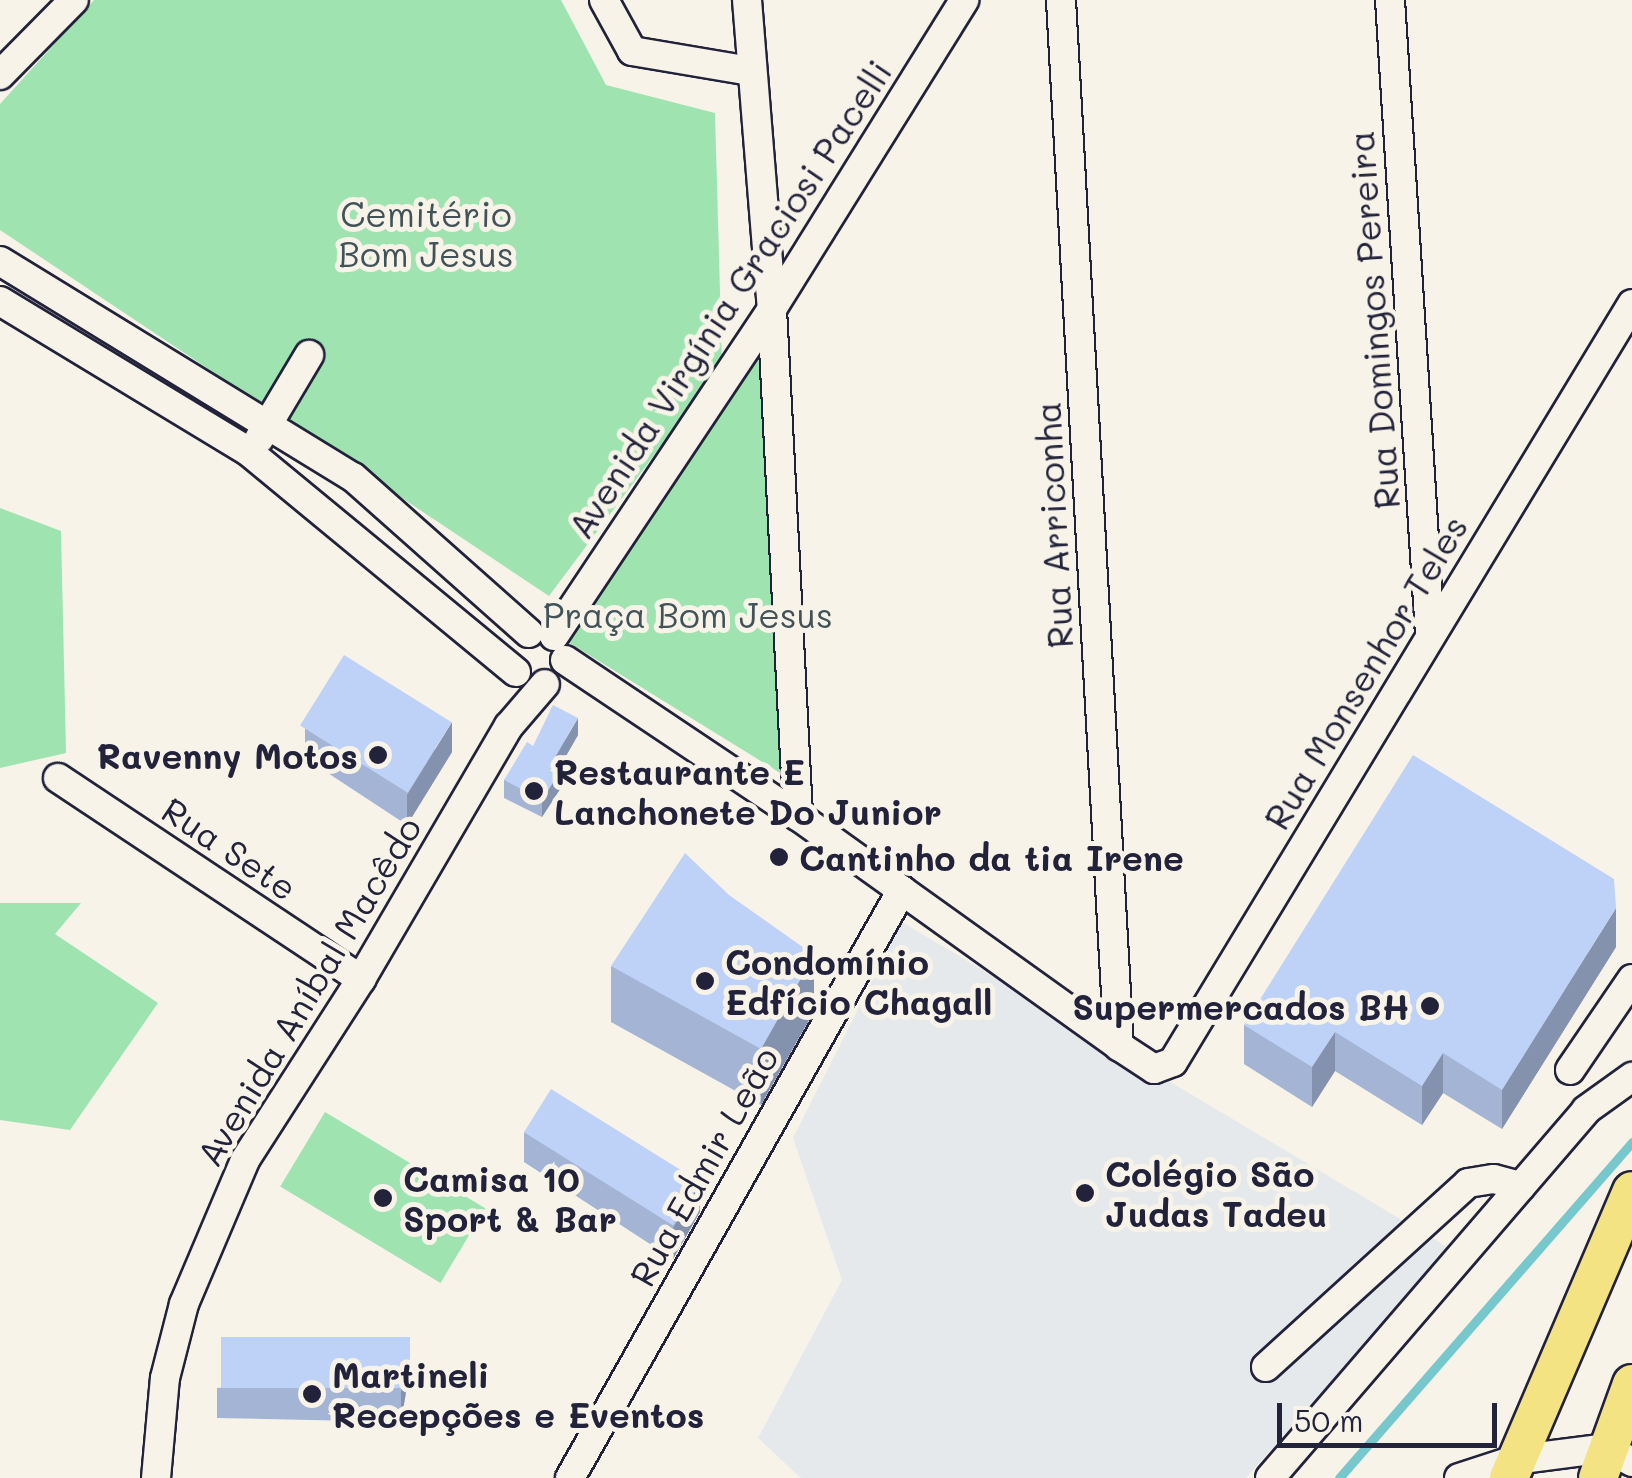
<!DOCTYPE html>
<meta charset="utf-8">
<style>
body{margin:0}
#map{position:relative;width:1632px;height:1478px;overflow:hidden;background:#f7f3e8;font-family:Mali,sans-serif}
div>[style]{position:absolute}
.built>*{inset:0;background:#e6e9ec}
.green>*{inset:0;background:#9fe4b0;transform-origin:0 0}
.stream>*{height:9px;margin:-4.5px;padding:0 4.5px;transform-origin:4.5px;border-radius:4.5px;background:#77c8cc}
.roads{filter:drop-shadow(2px 0 #22223b) drop-shadow(-2px 0 #22223b) drop-shadow(0 2px #22223b) drop-shadow(0 -2px #22223b)}
.minor>*{height:28px;margin:-14px;padding:0 14px;transform-origin:14px;border-radius:14px;background:#f7f3e8}
.major>*{height:38px;margin:-19px;padding:0 19px;transform-origin:19px;border-radius:19px;background:#f4e382}
.wall>*{inset:0;background:#a3b4d4}
.shaded-wall>*{inset:0;background:#8592ad}
.building>*{inset:0;background:#bed1f7;transform-origin:0 0}
.dots>*{width:28px;height:28px;translate:-50% -50%;box-sizing:border-box;border:5px solid #f7f3e8;border-radius:50%}
span{translate:-50% -50%;white-space:nowrap;text-align:center;line-height:1.15;-webkit-text-stroke:10px #f7f3e8;paint-order:stroke}
.park-label{font-size:35px;color:#415258}
.street-label{font-size:35px;color:#22223b}
.poi-label{font-size:35px;color:#22223b;font-weight:700}
.right{translate:-100% -50%;text-align:right}
.left{translate:0 -50%;text-align:left}
.scale{position:absolute;left:1277px;top:1403px;width:220px;height:45px;box-sizing:border-box;border:5px solid #22223b;border-top:0;padding-left:12px;font-size:30px;line-height:35px;white-space:nowrap;color:#22223b;-webkit-text-stroke:8px #f7f3e8;paint-order:stroke}
</style>
<div id="map">
<div class="built">
<div style="clip-path:polygon(902px 922px,1449px 1248px,1246px 1478px,801px 1478px,758px 1438px,842px 1280px,793px 1138px)"></div>
</div>
<div class="green">
<div style="clip-path:polygon(94px 0,561px 0,606px 85px,715px 113px,722px 364px,549px 596px,0 230px,0 104px)"></div>
<div style="clip-path:polygon(763px 340px,785px 776px,568px 642px)"></div>
<div style="clip-path:polygon(0 508px,61px 531px,66px 753px,0 768px)"></div>
<div style="clip-path:polygon(0 903px,81px 903px,55px 934px,158px 1003px,70px 1130px,0 1120px)"></div>
<div style="left:325px;top:1112px;width:187px;height:87px;rotate:31deg"></div>
</div>
<div class="stream">
<div style="left:1339px;top:1478px;width:446px;rotate:-48.9deg"></div>
</div>
<div class="roads">
<div class="minor">
<div style="left:604px;top:0;width:58px;rotate:61.2deg"></div>
<div style="left:632px;top:51px;width:120px;rotate:9.6deg"></div>
<div style="left:747px;top:0;width:310px;rotate:85.4deg"></div>
<div style="left:772px;top:309px;width:508px;rotate:87.06deg"></div>
<div style="left:1061px;top:0;width:1048px;rotate:86.83deg"></div>
<div style="left:1390px;top:0;width:635px;rotate:86.39deg"></div>
<div style="left:0;top:75px;width:105px;rotate:-45.4deg"></div>
<div style="left:0;top:261px;width:414px;rotate:31.5deg"></div>
<div style="left:353px;top:477px;width:235px;rotate:41.6deg"></div>
<div style="left:0;top:301px;width:291px;rotate:31.2deg"></div>
<div style="left:249px;top:452px;width:346px;rotate:39.5deg"></div>
<div style="left:259px;top:439px;width:98px;rotate:-59.2deg"></div>
<div style="left:554px;top:636px;width:393px;rotate:-56.3deg"></div>
<div style="left:772px;top:309px;width:364px;rotate:-58.1deg"></div>
<div style="left:565px;top:660px;width:280px;rotate:33.8deg"></div>
<div style="left:798px;top:816px;width:395px;rotate:35.6deg"></div>
<div style="left:1119px;top:1046px;width:42px;rotate:33.3deg"></div>
<div style="left:1154px;top:1069px;width:20px;rotate:-20deg"></div>
<div style="left:1173px;top:1062px;width:886px;rotate:-58.8deg"></div>
<div style="left:58px;top:778px;width:364px;rotate:33.6deg"></div>
<div style="left:1570px;top:1070px;width:110px;rotate:-55.7deg"></div>
<div style="left:1266px;top:1367px;width:273px;rotate:-42.3deg"></div>
<div style="left:1468px;top:1183px;width:26px;rotate:-9deg"></div>
<div style="left:1494px;top:1179px;width:28px;rotate:15deg"></div>
<div style="left:156px;top:1478px;width:100px;rotate:-84.9deg"></div>
<div style="left:165px;top:1378px;width:76px;rotate:-75.6deg"></div>
<div style="left:184px;top:1304px;width:156px;rotate:-67deg"></div>
<div style="left:245px;top:1160px;width:215px;rotate:-57.3deg"></div>
<div style="left:361px;top:979px;width:293px;rotate:-59.7deg"></div>
<div style="left:509px;top:726px;width:55px;rotate:-49.4deg"></div>
<div style="left:570px;top:1478px;width:675px;rotate:-60.55deg"></div>
<div style="left:1270px;top:1478px;width:485px;rotate:-49.3deg"></div>
<div style="left:1586px;top:1110px;width:57px;rotate:-35.7deg"></div>
<div style="left:1459px;top:1478px;width:58px;rotate:-18.1deg"></div>
<div style="left:1514px;top:1460px;width:93px;rotate:-7.4deg"></div>
<div style="left:1606px;top:1448px;width:30px;rotate:28deg"></div>
</div>
<div class="major">
<div style="left:1509px;top:1478px;width:312px;rotate:-66.8deg"></div>
<div style="left:1598px;top:1478px;width:100px;rotate:-70.1deg"></div>
</div>
</div>
<div class="wall">
<div style="clip-path:polygon(305px 728px,452px 752px,407px 825px,305px 758px)"></div>
<div style="clip-path:polygon(578px 735px,561px 764px,564px 783px,542px 817px,504px 798px,504px 780px,533px 746px)"></div>
<div style="clip-path:polygon(1616px 947px,1502px 1129px,1443px 1093px,1422px 1125px,1335px 1071px,1312px 1107px,1244px 1064px,1244px 1025px)"></div>
<div style="clip-path:polygon(611px 966px,814px 1011px,761px 1105px,611px 1022px)"></div>
<div style="clip-path:polygon(524px 1132px,700px 1212px,673px 1259px,524px 1162px)"></div>
<div style="clip-path:polygon(410px 1368px,401px 1422px,217px 1418px,217px 1388px)"></div>
</div>
<div class="shaded-wall">
<div style="clip-path:polygon(578px 718px,578px 735px,554px 777px,554px 759px)"></div>
<div style="clip-path:polygon(452px 722px,452px 752px,407px 825px,407px 795px)"></div>
<div style="clip-path:polygon(564px 765px,564px 783px,542px 817px,542px 800px)"></div>
<div style="clip-path:polygon(1616px 908px,1616px 947px,1502px 1129px,1502px 1090px)"></div>
<div style="clip-path:polygon(814px 955px,814px 1011px,761px 1105px,761px 1049px)"></div>
<div style="clip-path:polygon(1335px 1032px,1335px 1071px,1312px 1107px,1312px 1067px)"></div>
<div style="clip-path:polygon(1443px 1053px,1443px 1093px,1422px 1125px,1422px 1086px)"></div>
<div style="clip-path:polygon(700px 1182px,700px 1212px,673px 1259px,673px 1228px)"></div>
<div style="clip-path:polygon(410px 1338px,410px 1368px,401px 1422px,401px 1392px)"></div>
</div>
<div class="building">
<div style="left:344px;top:655px;width:127px;height:83px;rotate:32deg"></div>
<div style="clip-path:polygon(553px 705px,578px 718px,554px 759px,564px 765px,542px 800px,504px 780px,527px 742px,533px 746px)"></div>
<div style="clip-path:polygon(1413px 755px,1614px 879px,1616px 908px,1502px 1090px,1443px 1053px,1422px 1086px,1335px 1032px,1312px 1067px,1244px 1025px)"></div>
<div style="clip-path:polygon(685px 853px,729px 895px,814px 955px,761px 1049px,611px 966px)"></div>
<div style="left:551px;top:1089px;width:176px;height:51px;rotate:32deg"></div>
<div style="left:221px;top:1337px;width:189px;height:51px"></div>
</div>
<div class="dots">
<div style="left:378px;top:755px;background:#22223b"></div>
<div style="left:534px;top:791px;background:#22223b"></div>
<div style="left:779px;top:857px;background:#22223b"></div>
<div style="left:705px;top:981px;background:#22223b"></div>
<div style="left:1430px;top:1006px;background:#22223b"></div>
<div style="left:1085px;top:1193px;background:#22223b"></div>
<div style="left:383px;top:1198px;background:#22223b"></div>
<div style="left:312px;top:1394px;background:#22223b"></div>
</div>
<div class="park-label">
<span style="left:426px;top:233px">Cemitério<br>Bom Jesus</span>
<span style="left:688px;top:614px">Praça Bom Jesus</span>
</div>
<div class="street-label">
<span style="left:729px;top:299px;rotate:-57deg">Avenida Virgínia Graciosi Pacelli</span>
<span style="left:1373px;top:320px;rotate:-94deg">Rua Domingos Pereira</span>
<span style="left:1053px;top:525px;rotate:-93deg">Rua Arriconha</span>
<span style="left:1365px;top:672px;rotate:-59deg">Rua Monsenhor Teles</span>
<span style="left:230px;top:848px;rotate:34deg">Rua Sete</span>
<span style="left:308px;top:991px;rotate:-59deg">Avenida Aníbal Macêdo</span>
<span style="left:703px;top:1166px;rotate:-61deg">Rua Edmir Leão</span>
</div>
<div class="poi-label">
<span class="right" style="left:358px;top:755px">Ravenny Motos</span>
<span class="left" style="left:554px;top:791px">Restaurante E<br>Lanchonete Do Junior</span>
<span class="left" style="left:799px;top:857px">Cantinho da tia Irene</span>
<span class="left" style="left:725px;top:981px">Condomínio<br>Edfício Chagall</span>
<span class="right" style="left:1410px;top:1006px">Supermercados BH</span>
<span class="left" style="left:1105px;top:1193px">Colégio São<br>Judas Tadeu</span>
<span class="left" style="left:403px;top:1198px">Camisa 10<br>Sport &amp; Bar</span>
<span class="left" style="left:332px;top:1394px">Martineli<br>Recepções e Eventos</span>
</div>
<div class="scale">50 m</div>
</div>
